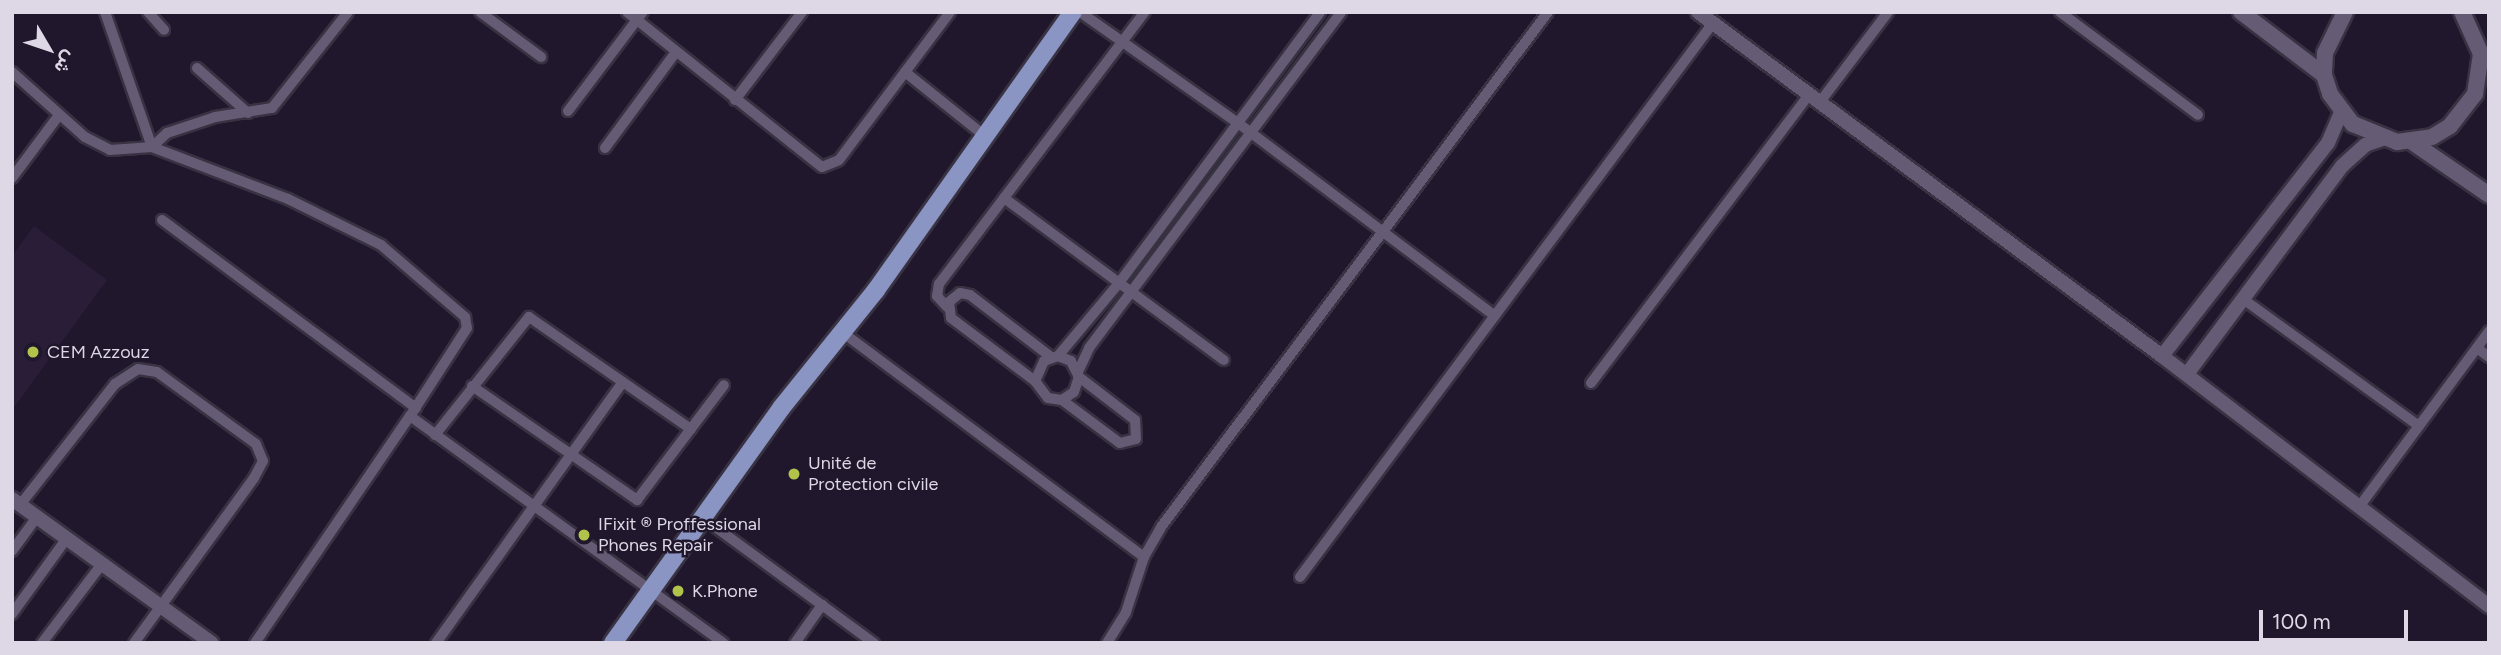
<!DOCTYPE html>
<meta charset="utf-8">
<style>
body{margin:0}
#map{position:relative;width:2501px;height:655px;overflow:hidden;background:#20172c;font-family:Figtree,Vazirmatn,sans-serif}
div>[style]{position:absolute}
.built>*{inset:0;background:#291d38}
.roads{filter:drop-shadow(2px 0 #383242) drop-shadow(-2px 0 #383242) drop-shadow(0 2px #383242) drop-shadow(0 -2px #383242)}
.minor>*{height:10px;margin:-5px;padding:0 5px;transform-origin:5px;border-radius:5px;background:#655b74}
.tertiary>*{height:14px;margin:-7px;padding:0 7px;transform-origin:7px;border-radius:7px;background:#655b74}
.secondary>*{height:16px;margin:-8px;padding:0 8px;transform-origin:8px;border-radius:8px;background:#655b74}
.primary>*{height:18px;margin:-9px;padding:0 9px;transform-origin:9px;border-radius:9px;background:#8b95c4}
.dots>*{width:19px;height:19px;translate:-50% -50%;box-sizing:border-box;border:4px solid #20172c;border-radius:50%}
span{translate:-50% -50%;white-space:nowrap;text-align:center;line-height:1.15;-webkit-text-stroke:5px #20172c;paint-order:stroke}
.poi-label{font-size:18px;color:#ddd7e6}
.left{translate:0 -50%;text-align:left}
.frame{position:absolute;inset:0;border:14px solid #ddd7e6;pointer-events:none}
.north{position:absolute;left:14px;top:14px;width:70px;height:70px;-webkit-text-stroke:5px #20172c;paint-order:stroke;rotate:129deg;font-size:19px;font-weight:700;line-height:28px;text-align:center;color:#ddd7e6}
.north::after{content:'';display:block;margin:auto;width:24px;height:32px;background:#ddd7e6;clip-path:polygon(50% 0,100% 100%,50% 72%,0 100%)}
.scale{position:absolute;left:2259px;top:610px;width:149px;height:32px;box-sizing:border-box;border:4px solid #ddd7e6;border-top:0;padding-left:9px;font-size:21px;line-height:24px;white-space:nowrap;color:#ddd7e6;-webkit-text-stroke:5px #20172c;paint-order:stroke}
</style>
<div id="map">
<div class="built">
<div style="clip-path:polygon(34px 226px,107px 280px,12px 410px,12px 256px)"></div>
</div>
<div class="roads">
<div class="minor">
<div style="left:105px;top:12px;width:143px;rotate:70.8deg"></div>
<div style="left:152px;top:147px;width:21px;rotate:-43deg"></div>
<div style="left:167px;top:133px;width:51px;rotate:-18.4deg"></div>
<div style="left:215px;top:117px;width:58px;rotate:-9deg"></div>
<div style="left:272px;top:108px;width:122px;rotate:-51.6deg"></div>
<div style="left:148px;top:12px;width:24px;rotate:48deg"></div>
<div style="left:480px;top:12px;width:76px;rotate:36.4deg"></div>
<div style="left:627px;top:12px;width:249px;rotate:38.5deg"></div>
<div style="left:822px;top:167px;width:18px;rotate:-22deg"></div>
<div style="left:839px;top:160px;width:185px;rotate:-53.1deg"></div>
<div style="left:1080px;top:12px;width:193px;rotate:35.1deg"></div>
<div style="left:1238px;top:123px;width:321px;rotate:36.9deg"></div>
<div style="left:2060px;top:12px;width:172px;rotate:36.7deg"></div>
<div style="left:197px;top:68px;width:68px;rotate:41.4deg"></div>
<div style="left:12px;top:72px;width:98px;rotate:41.7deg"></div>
<div style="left:85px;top:137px;width:28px;rotate:27deg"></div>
<div style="left:110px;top:150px;width:42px;rotate:-4.1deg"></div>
<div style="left:152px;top:147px;width:146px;rotate:20.9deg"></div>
<div style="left:288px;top:199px;width:104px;rotate:26.3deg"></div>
<div style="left:381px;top:245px;width:111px;rotate:40.6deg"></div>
<div style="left:465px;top:317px;width:11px;rotate:80deg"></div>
<div style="left:467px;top:328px;width:105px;rotate:122.9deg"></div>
<div style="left:905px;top:72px;width:102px;rotate:38.7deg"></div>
<div style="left:735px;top:100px;width:111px;rotate:-52.7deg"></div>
<div style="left:1820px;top:102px;width:113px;rotate:-52.9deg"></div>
<div style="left:568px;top:111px;width:124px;rotate:-52.9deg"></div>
<div style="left:605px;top:148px;width:119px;rotate:-53.5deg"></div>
<div style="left:12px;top:178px;width:79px;rotate:-53.3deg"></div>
<div style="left:1004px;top:198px;width:273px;rotate:36.4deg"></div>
<div style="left:162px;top:220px;width:316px;rotate:36.5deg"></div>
<div style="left:2243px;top:299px;width:217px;rotate:35.8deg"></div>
<div style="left:947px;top:307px;width:15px;rotate:-132deg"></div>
<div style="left:937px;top:296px;width:12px;rotate:-81deg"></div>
<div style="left:939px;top:284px;width:341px;rotate:-52.9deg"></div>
<div style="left:842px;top:332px;width:377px;rotate:36.7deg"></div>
<div style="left:2477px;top:348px;width:15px;rotate:37deg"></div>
<div style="left:1058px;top:356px;width:95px;rotate:-50.1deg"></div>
<div style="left:1119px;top:283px;width:337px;rotate:-53.4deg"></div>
<div style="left:1078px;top:372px;width:26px;rotate:-65deg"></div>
<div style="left:1089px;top:348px;width:420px;rotate:-53.1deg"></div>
<div style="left:1035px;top:381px;width:105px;rotate:-143.1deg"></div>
<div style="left:951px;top:318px;width:16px;rotate:-97deg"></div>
<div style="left:949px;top:302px;width:14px;rotate:-39deg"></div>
<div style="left:960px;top:293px;width:10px;rotate:11deg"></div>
<div style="left:970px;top:295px;width:102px;rotate:37.4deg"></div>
<div style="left:1591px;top:383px;width:361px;rotate:-52.9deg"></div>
<div style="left:472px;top:386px;width:201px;rotate:34.6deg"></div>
<div style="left:637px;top:500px;width:144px;rotate:-52.9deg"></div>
<div style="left:1062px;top:400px;width:72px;rotate:36.6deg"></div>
<div style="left:1120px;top:443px;width:16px;rotate:-14deg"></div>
<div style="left:1136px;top:439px;width:19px;rotate:-93deg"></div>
<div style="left:1135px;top:420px;width:71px;rotate:-142.5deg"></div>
<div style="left:1079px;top:377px;width:18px;rotate:-117deg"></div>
<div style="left:1071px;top:361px;width:14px;rotate:-159deg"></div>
<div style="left:1058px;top:356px;width:15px;rotate:160deg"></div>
<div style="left:1044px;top:361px;width:22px;rotate:114deg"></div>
<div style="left:1035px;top:381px;width:21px;rotate:53deg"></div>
<div style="left:1048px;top:398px;width:14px;rotate:8deg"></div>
<div style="left:1062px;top:400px;width:14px;rotate:-34deg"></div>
<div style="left:1074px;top:392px;width:16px;rotate:-72deg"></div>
<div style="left:435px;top:435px;width:151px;rotate:-51.5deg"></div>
<div style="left:529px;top:317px;width:197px;rotate:34.7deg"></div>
<div style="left:20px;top:505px;width:154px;rotate:-51.9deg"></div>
<div style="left:115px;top:384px;width:27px;rotate:-33deg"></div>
<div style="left:138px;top:369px;width:19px;rotate:9deg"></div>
<div style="left:157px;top:372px;width:122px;rotate:36deg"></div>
<div style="left:256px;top:444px;width:18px;rotate:68deg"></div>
<div style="left:263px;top:461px;width:19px;rotate:118deg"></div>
<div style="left:254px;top:478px;width:204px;rotate:126deg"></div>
<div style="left:2359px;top:507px;width:219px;rotate:-53.5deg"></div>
<div style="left:703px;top:518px;width:212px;rotate:36.2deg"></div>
<div style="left:12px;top:551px;width:42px;rotate:-53.7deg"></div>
<div style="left:1300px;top:577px;width:691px;rotate:-53.3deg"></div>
<div style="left:12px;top:614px;width:94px;rotate:-54.1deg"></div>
<div style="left:42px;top:643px;width:99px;rotate:-52.8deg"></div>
<div style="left:255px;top:643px;width:275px;rotate:-55.7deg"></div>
<div style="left:410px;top:416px;width:387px;rotate:35.9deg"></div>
<div style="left:436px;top:643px;width:321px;rotate:-54.4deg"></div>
<div style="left:795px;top:643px;width:47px;rotate:-54.6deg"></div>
<div style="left:1107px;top:643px;width:36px;rotate:-58deg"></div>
<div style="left:1126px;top:612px;width:58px;rotate:-71.9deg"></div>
<div style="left:1144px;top:557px;width:34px;rotate:-60deg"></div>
<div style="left:1161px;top:527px;width:644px;rotate:-53.08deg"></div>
</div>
<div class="tertiary">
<div style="left:1698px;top:12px;width:578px;rotate:36.55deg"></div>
<div style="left:2162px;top:356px;width:412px;rotate:37.4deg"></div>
<div style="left:2162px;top:356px;width:270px;rotate:-52.1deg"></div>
<div style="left:2328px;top:143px;width:34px;rotate:-67deg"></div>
<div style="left:2187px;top:374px;width:259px;rotate:-53.3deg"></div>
<div style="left:2342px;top:166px;width:31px;rotate:-42deg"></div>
<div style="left:2365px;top:145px;width:18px;rotate:-19deg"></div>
<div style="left:12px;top:499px;width:246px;rotate:35.8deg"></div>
</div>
<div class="secondary">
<div style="left:2241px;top:12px;width:104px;rotate:37.2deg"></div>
<div style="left:2345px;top:12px;width:46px;rotate:116deg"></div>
<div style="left:2325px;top:53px;width:22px;rotate:93deg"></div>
<div style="left:2324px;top:75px;width:20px;rotate:72deg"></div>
<div style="left:2330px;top:94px;width:38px;rotate:53deg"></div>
<div style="left:2353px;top:124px;width:48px;rotate:22.2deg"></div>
<div style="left:2397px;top:142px;width:35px;rotate:-8deg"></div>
<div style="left:2432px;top:137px;width:21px;rotate:-31deg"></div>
<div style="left:2450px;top:126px;width:41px;rotate:-52deg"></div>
<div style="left:2475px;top:94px;width:40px;rotate:-81.5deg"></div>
<div style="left:2481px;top:54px;width:46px;rotate:-114.3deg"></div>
<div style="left:2412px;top:142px;width:93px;rotate:34.5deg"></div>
</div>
<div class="primary">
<div style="left:613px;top:643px;width:290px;rotate:-54.4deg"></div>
<div style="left:782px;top:407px;width:150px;rotate:-51.2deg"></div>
<div style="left:876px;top:290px;width:341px;rotate:-54.7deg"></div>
</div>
</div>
<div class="dots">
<div style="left:33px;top:352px;background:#b2c34c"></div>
<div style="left:794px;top:474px;background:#b2c34c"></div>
<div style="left:584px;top:535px;background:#b2c34c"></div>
<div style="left:678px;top:591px;background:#b2c34c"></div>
</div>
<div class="poi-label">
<span class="left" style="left:47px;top:352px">CEM Azzouz</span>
<span class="left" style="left:808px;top:474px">Unité de<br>Protection civile</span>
<span class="left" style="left:598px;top:535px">IFixit ® Proffessional<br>Phones Repair</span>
<span class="left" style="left:692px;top:591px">K.Phone</span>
</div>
<div class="frame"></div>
<div class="north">ش</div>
<div class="scale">100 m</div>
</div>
